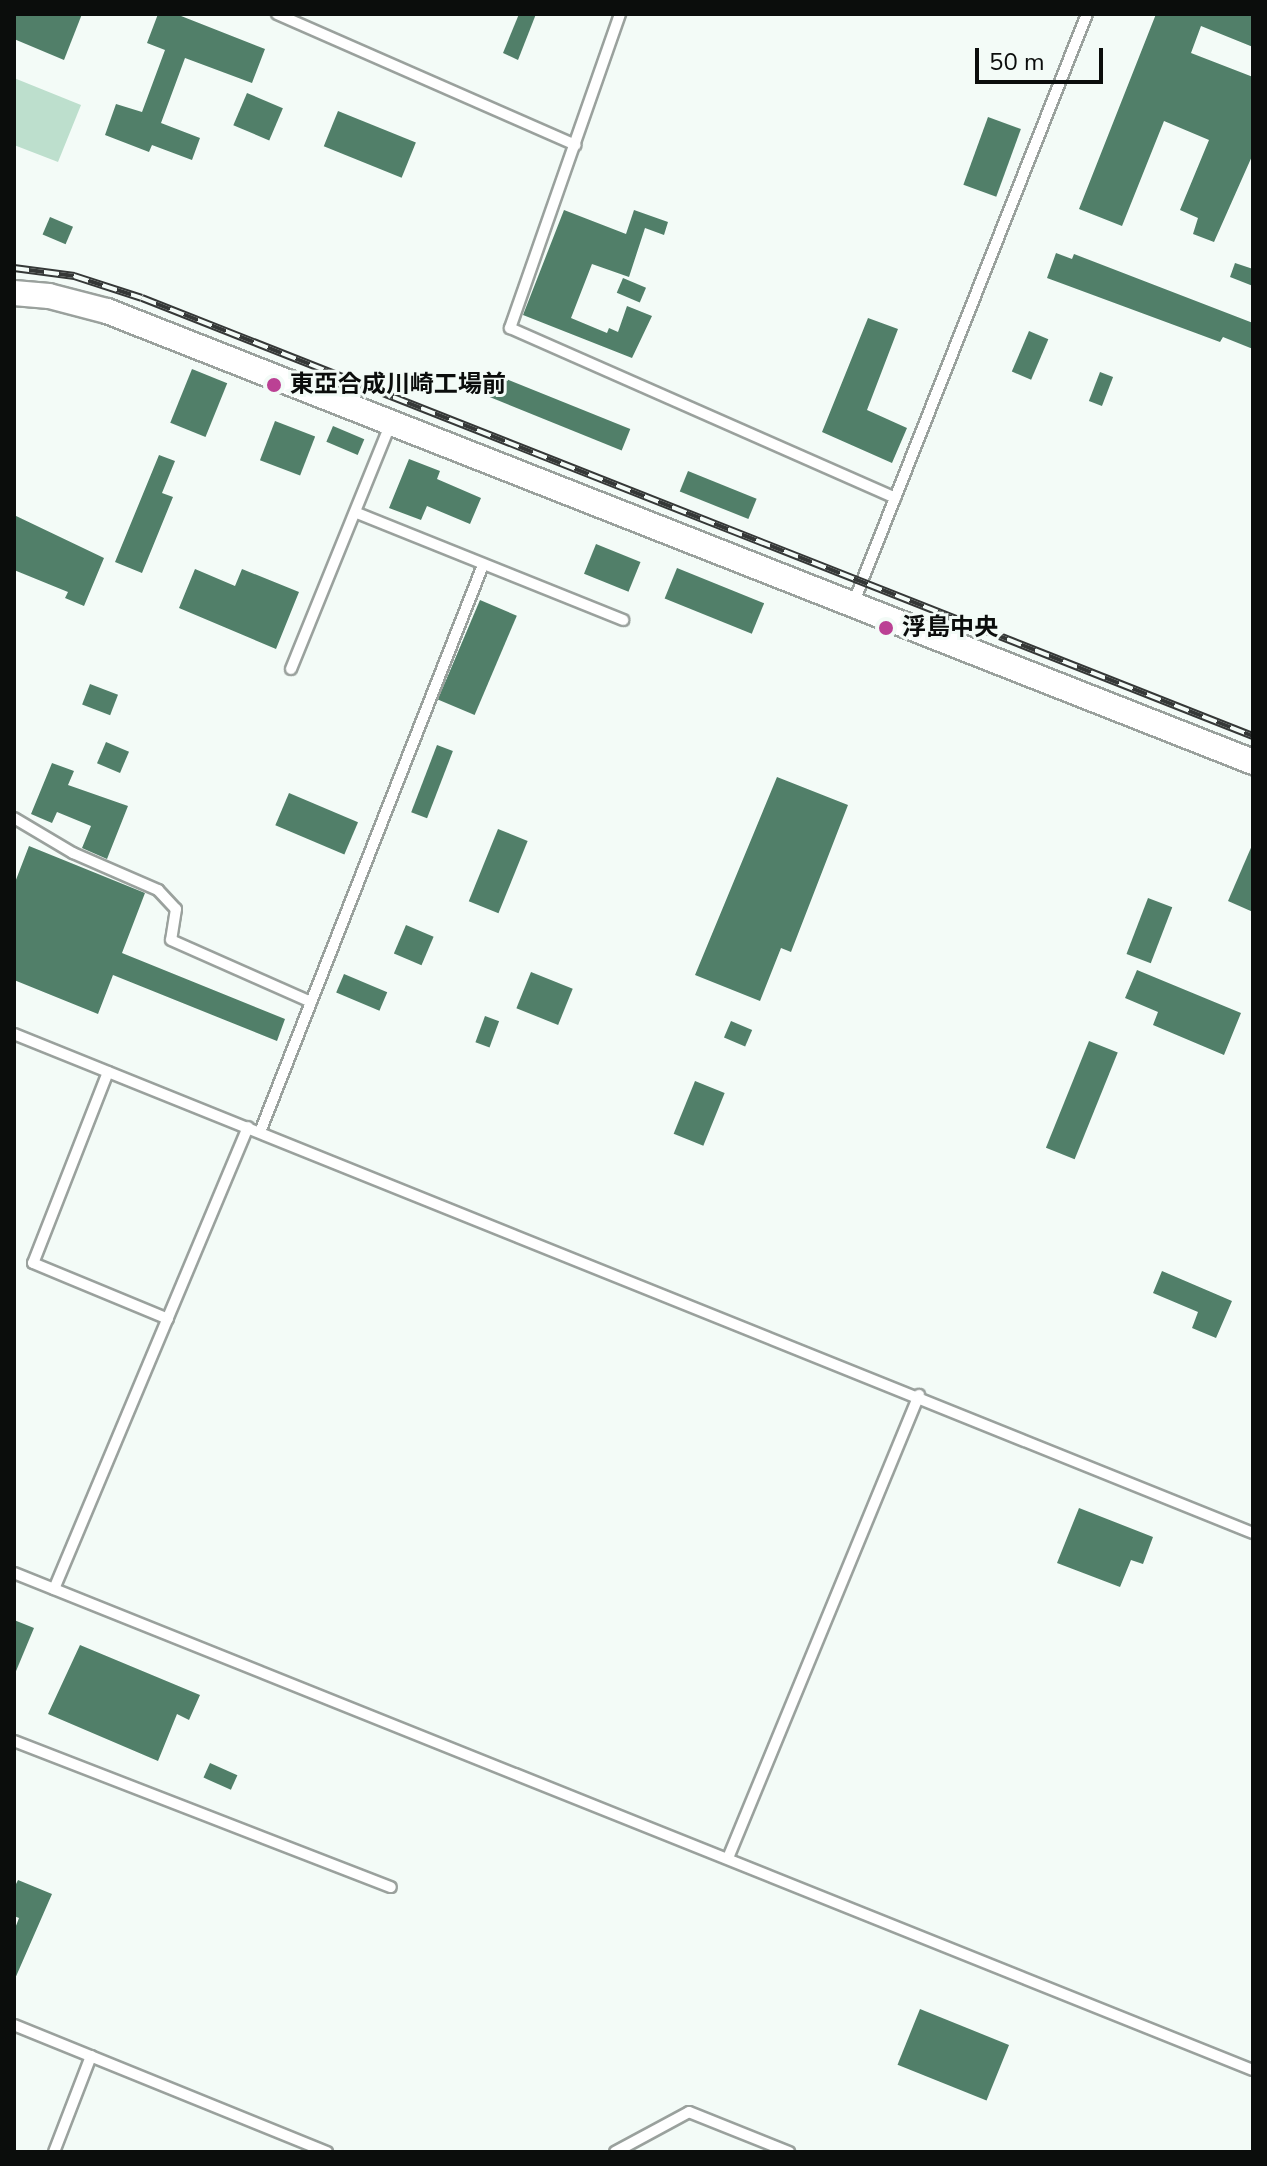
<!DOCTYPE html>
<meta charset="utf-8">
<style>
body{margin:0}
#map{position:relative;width:1267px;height:2166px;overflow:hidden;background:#f3fbf7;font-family:"Nunito Sans","Noto Sans JP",sans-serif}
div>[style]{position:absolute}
.green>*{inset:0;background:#bddfcd}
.building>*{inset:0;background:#517f69;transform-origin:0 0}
.roads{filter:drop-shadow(2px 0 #9aa19d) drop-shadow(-2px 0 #9aa19d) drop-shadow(0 2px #9aa19d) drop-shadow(0 -2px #9aa19d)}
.service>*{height:10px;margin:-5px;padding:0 5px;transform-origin:5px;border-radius:5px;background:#fff}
.tertiary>*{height:24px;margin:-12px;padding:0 12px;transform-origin:12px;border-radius:12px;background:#fff}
.rail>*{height:8px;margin-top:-4px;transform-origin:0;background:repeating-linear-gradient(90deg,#f3fbf7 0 15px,#353837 0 30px);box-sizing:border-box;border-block:2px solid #353837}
.dots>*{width:22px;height:22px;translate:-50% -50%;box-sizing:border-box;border:4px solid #f3fbf7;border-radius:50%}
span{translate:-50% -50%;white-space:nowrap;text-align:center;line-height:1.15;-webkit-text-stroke:6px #f3fbf7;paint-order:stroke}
.poi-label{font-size:24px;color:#0b0d0c;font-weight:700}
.left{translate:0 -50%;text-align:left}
.frame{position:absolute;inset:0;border:16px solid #0b0d0c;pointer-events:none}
.scale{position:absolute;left:975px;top:48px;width:128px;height:36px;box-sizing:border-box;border:4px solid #0b0d0c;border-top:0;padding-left:10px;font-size:24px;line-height:28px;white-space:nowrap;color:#0b0d0c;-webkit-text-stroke:6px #f3fbf7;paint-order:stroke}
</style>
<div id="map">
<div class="green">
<div style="clip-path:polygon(14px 78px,81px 105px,58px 162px,14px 145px)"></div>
</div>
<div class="building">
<div style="clip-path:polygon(14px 14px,82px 14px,64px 60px,14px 39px)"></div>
<div style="clip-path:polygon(158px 14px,176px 14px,265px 49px,252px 83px,185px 58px,161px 123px,200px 138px,192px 160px,152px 145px,149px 152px,105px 135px,116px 104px,142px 112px,165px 50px,147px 43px)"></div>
<div style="clip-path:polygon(519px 14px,536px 14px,518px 60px,503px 53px)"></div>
<div style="clip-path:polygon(1156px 14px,1253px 14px,1253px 47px,1201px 26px,1191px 53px,1253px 77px,1253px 154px,1214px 242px,1193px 234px,1198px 218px,1180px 210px,1209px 140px,1164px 121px,1122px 226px,1079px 209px)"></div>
<div style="left:247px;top:93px;width:39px;height:35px;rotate:23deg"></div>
<div style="left:338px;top:111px;width:84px;height:38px;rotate:22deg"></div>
<div style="left:988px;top:117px;width:35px;height:72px;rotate:20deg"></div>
<div style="clip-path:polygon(564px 210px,626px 234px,634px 210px,668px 222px,664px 235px,645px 228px,629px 277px,592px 264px,571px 318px,607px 333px,609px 328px,618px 332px,627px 306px,652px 316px,632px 358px,523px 315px)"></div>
<div style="left:50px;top:217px;width:25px;height:19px;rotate:23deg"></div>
<div style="clip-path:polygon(1056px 253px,1072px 259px,1074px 254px,1253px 323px,1253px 349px,1223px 337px,1220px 342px,1047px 278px)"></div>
<div style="clip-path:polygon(1235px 263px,1253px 269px,1253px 286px,1230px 277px)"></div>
<div style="left:623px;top:278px;width:25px;height:16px;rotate:23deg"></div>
<div style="clip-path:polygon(868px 318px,898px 329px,867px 410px,907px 428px,892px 463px,822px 432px)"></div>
<div style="left:1029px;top:331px;width:21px;height:44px;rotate:23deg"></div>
<div style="left:192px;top:369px;width:38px;height:58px;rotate:22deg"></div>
<div style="left:1100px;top:372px;width:14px;height:31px;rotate:21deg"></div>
<div style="left:494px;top:374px;width:147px;height:23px;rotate:22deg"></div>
<div style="left:275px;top:421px;width:43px;height:42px;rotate:21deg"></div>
<div style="left:333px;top:426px;width:34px;height:17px;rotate:23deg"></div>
<div style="clip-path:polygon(159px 455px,175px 461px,162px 493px,173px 497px,142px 573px,115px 562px)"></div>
<div style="clip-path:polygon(409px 459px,440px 471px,437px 479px,481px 498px,470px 524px,427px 506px,421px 520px,389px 508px)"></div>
<div style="left:688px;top:471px;width:74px;height:22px;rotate:22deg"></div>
<div style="clip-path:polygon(14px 515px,104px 558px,84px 606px,65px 598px,68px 592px,14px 570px)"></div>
<div style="left:596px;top:544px;width:48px;height:32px;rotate:22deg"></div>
<div style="left:677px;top:568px;width:94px;height:33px;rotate:22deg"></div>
<div style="clip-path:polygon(195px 569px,235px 586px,242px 569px,299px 592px,276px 649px,179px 608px)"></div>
<div style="left:480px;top:600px;width:40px;height:108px;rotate:23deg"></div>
<div style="left:90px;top:684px;width:30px;height:22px;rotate:21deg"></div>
<div style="left:106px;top:742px;width:25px;height:23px;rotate:23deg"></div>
<div style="left:437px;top:745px;width:17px;height:72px;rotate:21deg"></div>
<div style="clip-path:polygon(52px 763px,74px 771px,68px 785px,128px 806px,107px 859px,82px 848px,91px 826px,57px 812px,52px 823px,31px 814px)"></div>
<div style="clip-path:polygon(777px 777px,848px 805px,791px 952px,781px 948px,760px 1001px,695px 975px)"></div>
<div style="left:289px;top:793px;width:75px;height:35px;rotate:23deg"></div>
<div style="left:498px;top:829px;width:32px;height:78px;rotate:22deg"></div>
<div style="clip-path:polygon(1253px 843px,1253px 912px,1228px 901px)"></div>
<div style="clip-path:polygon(29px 846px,145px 893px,122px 953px,285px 1019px,277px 1041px,113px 975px,98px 1014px,14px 980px,14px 885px)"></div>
<div style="left:1148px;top:898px;width:26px;height:60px;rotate:21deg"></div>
<div style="left:406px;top:925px;width:30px;height:31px;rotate:23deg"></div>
<div style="clip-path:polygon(1137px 970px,1241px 1013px,1224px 1055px,1153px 1025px,1158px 1012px,1125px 998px)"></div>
<div style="left:531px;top:972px;width:45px;height:39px;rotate:22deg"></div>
<div style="left:344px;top:974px;width:47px;height:20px;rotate:23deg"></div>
<div style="left:485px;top:1016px;width:15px;height:28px;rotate:20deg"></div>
<div style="left:731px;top:1021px;width:23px;height:18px;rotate:23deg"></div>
<div style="left:1089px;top:1041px;width:31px;height:115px;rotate:22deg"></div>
<div style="left:695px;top:1081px;width:32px;height:57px;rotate:22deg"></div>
<div style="clip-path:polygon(1162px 1271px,1232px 1301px,1216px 1338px,1192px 1328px,1198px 1312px,1153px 1293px)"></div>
<div style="clip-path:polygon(1079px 1508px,1153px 1537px,1143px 1564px,1131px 1560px,1120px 1587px,1057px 1563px)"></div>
<div style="clip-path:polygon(14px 1620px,34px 1628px,14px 1676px)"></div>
<div style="clip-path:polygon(80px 1645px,200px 1695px,189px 1720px,177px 1714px,158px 1761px,48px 1714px)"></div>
<div style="left:210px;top:1763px;width:30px;height:16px;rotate:24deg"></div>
<div style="clip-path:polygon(18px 1880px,52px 1894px,14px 1981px,14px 1931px,19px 1918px,14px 1916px,14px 1888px)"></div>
<div style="left:920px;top:2009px;width:96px;height:60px;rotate:22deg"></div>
</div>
<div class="roads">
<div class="service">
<div style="left:277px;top:14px;width:326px;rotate:23.7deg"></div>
<div style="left:620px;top:14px;width:333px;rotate:109.3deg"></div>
<div style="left:510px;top:328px;width:421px;rotate:23.8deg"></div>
<div style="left:357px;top:513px;width:287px;rotate:21.9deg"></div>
<div style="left:853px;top:604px;width:635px;rotate:-68.37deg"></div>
<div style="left:291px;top:669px;width:266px;rotate:-67.9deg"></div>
<div style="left:14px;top:818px;width:69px;rotate:30.7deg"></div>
<div style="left:73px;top:853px;width:93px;rotate:23.5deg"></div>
<div style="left:158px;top:890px;width:26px;rotate:47deg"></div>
<div style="left:176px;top:909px;width:31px;rotate:99deg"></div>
<div style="left:171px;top:940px;width:153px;rotate:23.9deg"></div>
<div style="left:14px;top:1034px;width:1336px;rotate:21.94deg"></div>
<div style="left:108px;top:1072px;width:205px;rotate:111.4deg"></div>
<div style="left:33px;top:1263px;width:146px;rotate:22.5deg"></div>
<div style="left:260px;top:1132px;width:609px;rotate:-68.53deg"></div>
<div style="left:14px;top:1573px;width:1335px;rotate:21.86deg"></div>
<div style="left:54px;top:1589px;width:501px;rotate:-67.22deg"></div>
<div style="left:14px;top:1741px;width:404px;rotate:21.2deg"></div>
<div style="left:728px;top:1858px;width:501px;rotate:-67.58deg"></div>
<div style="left:14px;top:2025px;width:338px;rotate:22.1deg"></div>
<div style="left:54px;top:2152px;width:103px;rotate:-68.9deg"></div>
<div style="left:615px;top:2152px;width:84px;rotate:-28.4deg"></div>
<div style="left:689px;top:2112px;width:108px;rotate:21.8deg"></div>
</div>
<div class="tertiary">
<div style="left:14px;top:293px;width:35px;rotate:5deg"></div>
<div style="left:49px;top:296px;width:60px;rotate:14.5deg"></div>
<div style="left:107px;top:311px;width:1232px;rotate:21.48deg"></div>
</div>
</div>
<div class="rail">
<div style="left:14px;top:268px;width:61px;rotate:7.6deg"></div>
<div style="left:74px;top:276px;width:71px;rotate:17.9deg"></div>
<div style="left:142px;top:298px;width:1194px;rotate:21.52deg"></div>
</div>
<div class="dots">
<div style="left:274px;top:385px;background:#bb4194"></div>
<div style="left:886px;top:628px;background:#bb4194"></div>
</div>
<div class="poi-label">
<span class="left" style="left:290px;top:385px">東亞合成川崎工場前</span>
<span class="left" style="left:902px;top:628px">浮島中央</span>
</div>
<div class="frame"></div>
<div class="scale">50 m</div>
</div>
